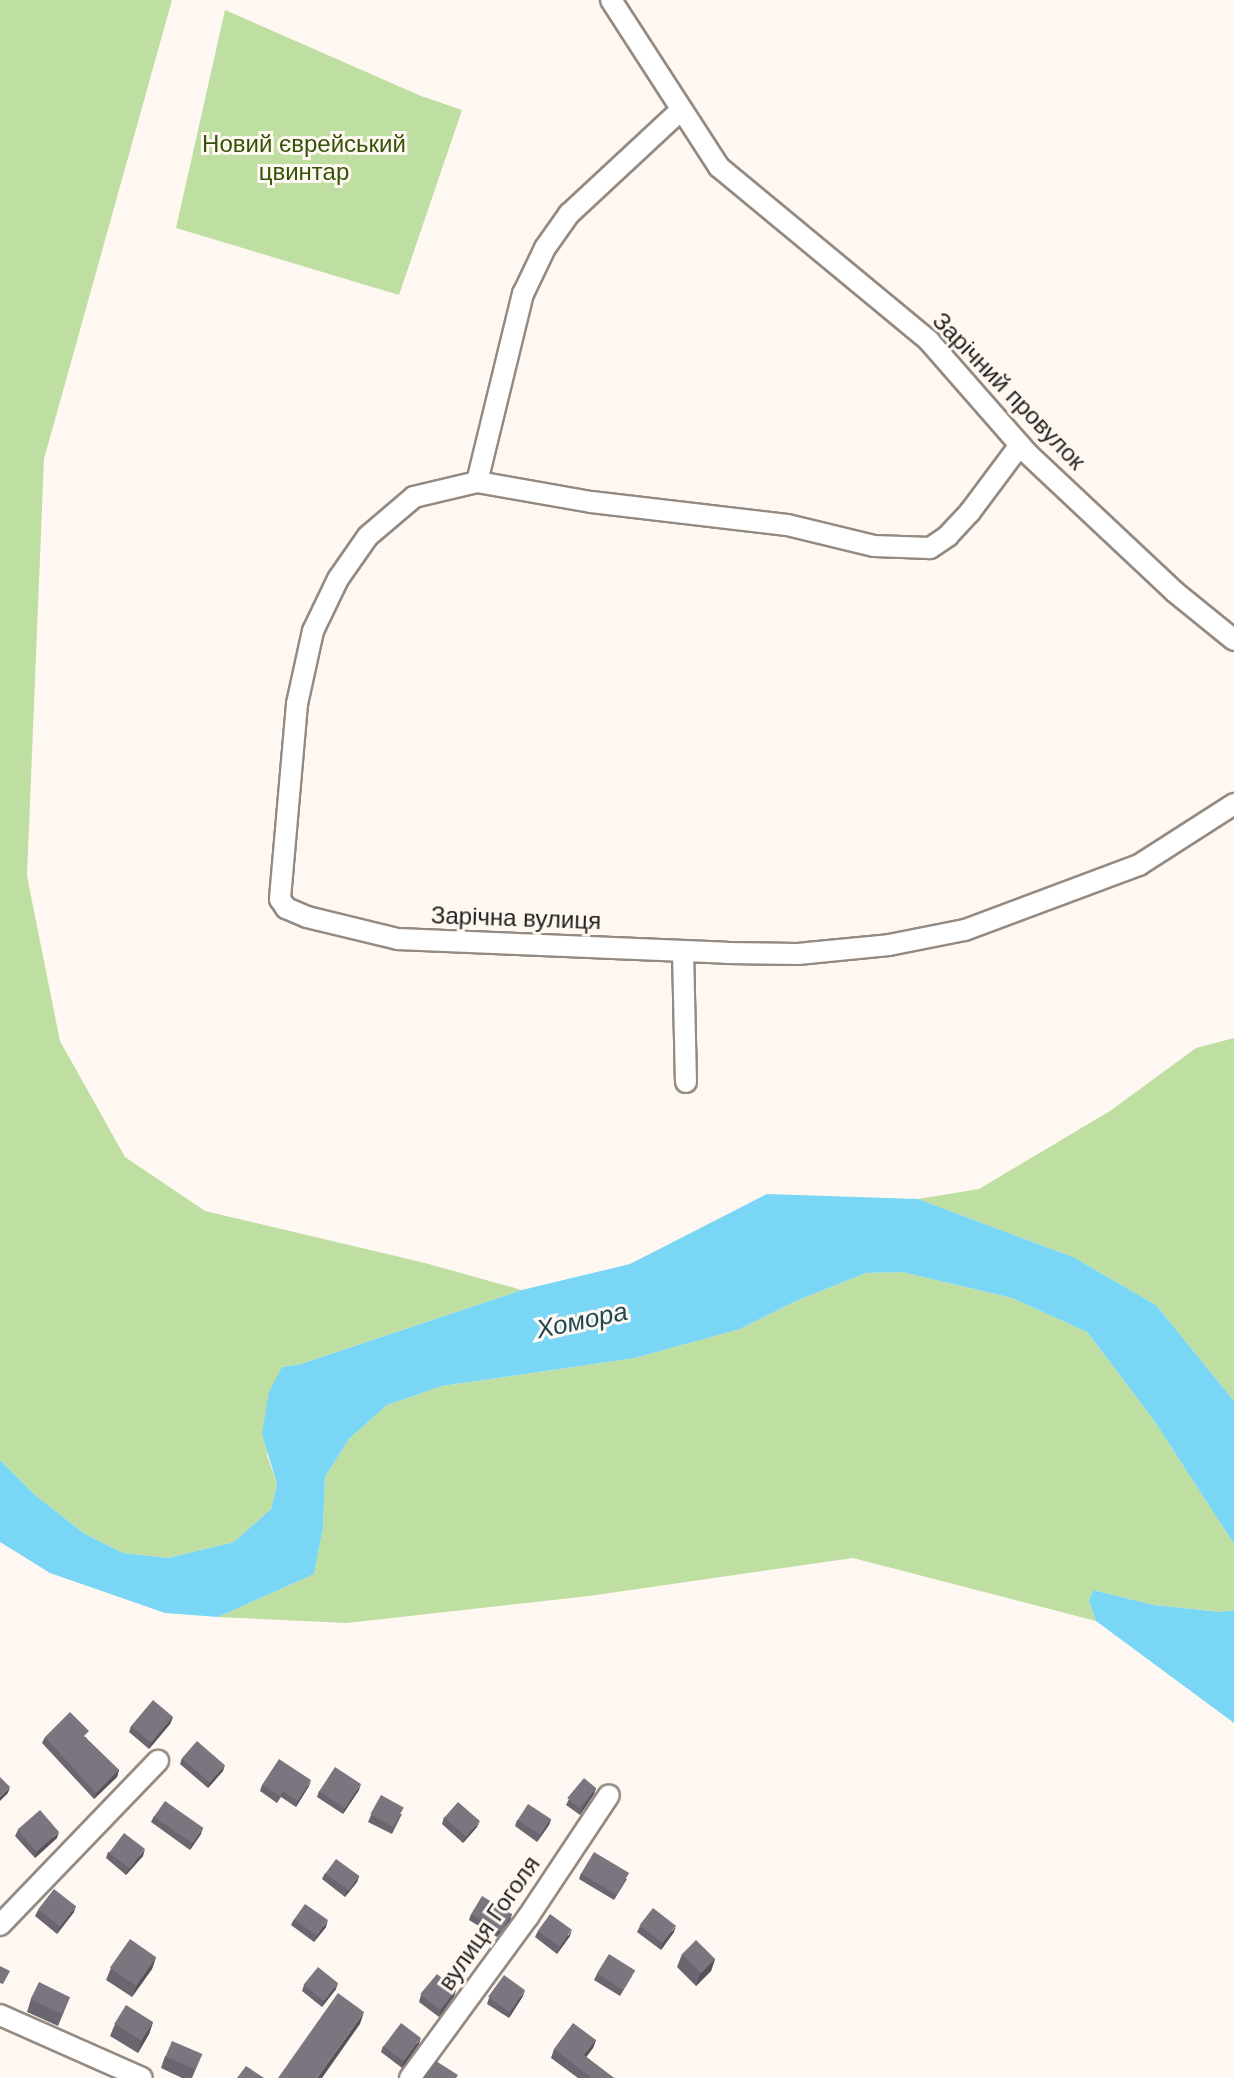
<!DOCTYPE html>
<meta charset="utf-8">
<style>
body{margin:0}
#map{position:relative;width:1234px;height:2078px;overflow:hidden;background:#fff8f2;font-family:Helvetica,sans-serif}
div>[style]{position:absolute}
.green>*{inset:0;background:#bfdea1}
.water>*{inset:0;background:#7ad6f5}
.roads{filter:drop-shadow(2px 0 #948a81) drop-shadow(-2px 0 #948a81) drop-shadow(0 2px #948a81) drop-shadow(0 -2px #948a81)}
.minor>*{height:20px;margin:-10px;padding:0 10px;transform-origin:10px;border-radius:10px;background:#fff}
.wall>*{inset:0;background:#6a656e}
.shaded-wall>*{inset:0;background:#56525a}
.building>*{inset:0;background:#7b7580;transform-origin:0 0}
span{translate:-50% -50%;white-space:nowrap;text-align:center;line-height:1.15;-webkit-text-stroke:6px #fff8f2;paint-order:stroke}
.park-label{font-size:24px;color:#345208}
.street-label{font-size:24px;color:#26221f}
.water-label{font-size:26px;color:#1f4856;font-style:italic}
</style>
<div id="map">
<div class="green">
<div style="clip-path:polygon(0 0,172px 0,44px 459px,27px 876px,60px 1041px,125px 1157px,205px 1211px,425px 1263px,522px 1290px,301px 1364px,282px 1367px,267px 1455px,277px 1484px,271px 1509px,234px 1542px,168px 1558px,123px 1553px,85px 1534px,36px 1496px,0 1460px)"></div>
<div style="clip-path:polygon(225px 10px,421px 96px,462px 110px,399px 295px,176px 228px)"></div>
<div style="clip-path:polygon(1234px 1038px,1234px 1401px,1156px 1305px,1073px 1257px,918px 1199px,979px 1189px,1110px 1111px,1196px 1048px)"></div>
<div style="clip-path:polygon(902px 1272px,1012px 1298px,1087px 1332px,1153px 1419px,1234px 1544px,1234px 1610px,1221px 1612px,1154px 1605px,1093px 1590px,1089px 1601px,1096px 1621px,853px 1558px,589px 1596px,347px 1623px,218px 1617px,314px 1574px,323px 1528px,325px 1477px,349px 1439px,387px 1405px,442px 1386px,635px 1358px,740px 1329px,796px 1301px,866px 1273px)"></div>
</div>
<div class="water">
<div style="clip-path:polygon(767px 1194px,918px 1199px,1073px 1257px,1156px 1305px,1234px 1401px,1234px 1544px,1153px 1419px,1087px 1332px,1012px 1298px,902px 1272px,866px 1273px,796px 1301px,740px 1329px,635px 1358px,442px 1386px,387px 1405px,349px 1439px,325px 1477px,323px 1528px,314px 1574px,218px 1617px,165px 1613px,50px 1573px,0 1542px,0 1460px,36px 1496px,85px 1534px,123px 1553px,168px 1558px,234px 1542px,271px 1509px,277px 1484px,262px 1434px,269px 1392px,282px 1367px,301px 1364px,522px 1290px,630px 1264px)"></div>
<div style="clip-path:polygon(1093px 1590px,1154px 1605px,1221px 1612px,1234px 1610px,1234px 1723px,1096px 1621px,1089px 1601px)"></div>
</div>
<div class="roads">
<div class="minor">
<div style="left:611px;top:0;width:199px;rotate:57.1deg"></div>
<div style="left:719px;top:167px;width:273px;rotate:39.6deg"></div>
<div style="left:929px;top:341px;width:149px;rotate:48.8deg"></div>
<div style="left:1027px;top:453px;width:203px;rotate:43.2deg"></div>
<div style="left:1175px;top:592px;width:76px;rotate:39.1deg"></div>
<div style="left:1020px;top:445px;width:84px;rotate:126.7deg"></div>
<div style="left:970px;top:512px;width:33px;rotate:133deg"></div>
<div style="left:948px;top:536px;width:22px;rotate:146deg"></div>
<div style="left:930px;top:548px;width:56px;rotate:-178deg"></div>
<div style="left:874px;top:546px;width:89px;rotate:-166.4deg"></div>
<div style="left:787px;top:525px;width:197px;rotate:-173.3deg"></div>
<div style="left:591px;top:502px;width:116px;rotate:-170deg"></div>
<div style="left:477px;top:482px;width:65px;rotate:166.6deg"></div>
<div style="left:414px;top:497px;width:60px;rotate:139.7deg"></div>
<div style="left:368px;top:536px;width:52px;rotate:124.9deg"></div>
<div style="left:338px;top:579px;width:58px;rotate:115.7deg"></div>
<div style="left:313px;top:631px;width:75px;rotate:102.4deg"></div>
<div style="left:297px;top:704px;width:196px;rotate:95deg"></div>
<div style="left:280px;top:899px;width:11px;rotate:56deg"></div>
<div style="left:286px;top:908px;width:23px;rotate:23deg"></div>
<div style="left:307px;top:917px;width:94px;rotate:13.6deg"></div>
<div style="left:398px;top:939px;width:329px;rotate:2.4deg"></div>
<div style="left:727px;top:953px;width:71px;rotate:0.8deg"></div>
<div style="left:798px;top:954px;width:91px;rotate:-5.6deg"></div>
<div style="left:889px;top:945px;width:77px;rotate:-11.2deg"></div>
<div style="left:965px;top:930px;width:186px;rotate:-20.5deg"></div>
<div style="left:1139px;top:865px;width:113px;rotate:-32.7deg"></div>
<div style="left:477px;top:482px;width:194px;rotate:-76.3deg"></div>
<div style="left:523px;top:294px;width:51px;rotate:-64.4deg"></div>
<div style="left:545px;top:248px;width:42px;rotate:-54.8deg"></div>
<div style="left:569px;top:214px;width:153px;rotate:-42.9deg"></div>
<div style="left:683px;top:951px;width:131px;rotate:88.7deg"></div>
<div style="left:0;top:1925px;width:228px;rotate:-46.1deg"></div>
<div style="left:0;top:2015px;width:155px;rotate:23.9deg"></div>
<div style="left:410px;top:2078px;width:200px;rotate:-53.8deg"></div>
<div style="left:528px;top:1917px;width:146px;rotate:-56.4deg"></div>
</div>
</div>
<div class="wall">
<div style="clip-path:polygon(173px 1717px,170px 1724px,149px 1749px,129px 1732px,131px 1726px)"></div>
<div style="clip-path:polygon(45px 1737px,87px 1737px,86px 1738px,119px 1770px,117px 1777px,94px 1799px,42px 1743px)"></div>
<div style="clip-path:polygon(182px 1758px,223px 1771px,208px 1788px,180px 1764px)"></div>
<div style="clip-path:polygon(262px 1785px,309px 1786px,296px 1807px,281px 1797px,277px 1803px,260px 1791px)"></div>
<div style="clip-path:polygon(596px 1788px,594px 1794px,580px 1815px,566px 1805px,569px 1799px)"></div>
<div style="clip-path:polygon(359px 1790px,343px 1814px,317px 1797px,319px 1791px)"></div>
<div style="clip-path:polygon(402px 1814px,392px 1834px,368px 1822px,371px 1815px)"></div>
<div style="clip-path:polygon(154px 1816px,201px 1834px,190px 1850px,151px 1822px)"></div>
<div style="clip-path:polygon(444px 1817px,477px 1827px,463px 1843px,442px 1824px)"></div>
<div style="clip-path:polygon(551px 1819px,549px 1825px,537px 1842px,515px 1826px,517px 1820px)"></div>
<div style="clip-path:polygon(18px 1830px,57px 1838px,35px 1858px,15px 1836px)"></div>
<div style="clip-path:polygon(108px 1852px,143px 1856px,126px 1875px,106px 1858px)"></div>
<div style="clip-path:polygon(325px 1873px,359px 1876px,357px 1882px,345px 1897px,322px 1879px)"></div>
<div style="clip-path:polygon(581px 1873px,627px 1879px,614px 1900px,579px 1879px)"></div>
<div style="clip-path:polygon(38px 1910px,74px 1912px,57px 1934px,35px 1916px)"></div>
<div style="clip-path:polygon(471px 1914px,512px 1914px,510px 1920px,497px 1937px,469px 1920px)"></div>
<div style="clip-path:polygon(294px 1919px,326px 1927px,314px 1942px,291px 1925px)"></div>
<div style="clip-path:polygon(640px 1926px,674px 1932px,661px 1950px,637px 1932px)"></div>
<div style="clip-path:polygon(538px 1931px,570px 1936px,557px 1954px,535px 1937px)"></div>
<div style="clip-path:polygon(682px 1954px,715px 1959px,711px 1971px,696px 1986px,677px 1967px)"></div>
<div style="clip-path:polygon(156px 1957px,152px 1969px,132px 1997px,106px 1980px,111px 1968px)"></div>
<div style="clip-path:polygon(597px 1974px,632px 1976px,620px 1996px,594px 1980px)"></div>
<div style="clip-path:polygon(304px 1985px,336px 1989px,322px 2007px,302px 1991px)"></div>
<div style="clip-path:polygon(456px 1990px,454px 1996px,439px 2017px,419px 2002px,421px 1995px)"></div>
<div style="clip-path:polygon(523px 1996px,509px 2018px,487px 2004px,489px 1998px)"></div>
<div style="clip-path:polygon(70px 1997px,58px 2026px,27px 2012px,31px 1999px)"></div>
<div style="clip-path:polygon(153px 2022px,149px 2034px,138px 2053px,110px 2036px,115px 2024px)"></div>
<div style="clip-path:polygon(596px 2040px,593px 2048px,586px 2057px,614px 2078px,578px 2078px,551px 2058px,554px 2049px)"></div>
<div style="clip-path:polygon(419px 2044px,402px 2068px,381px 2052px,383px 2046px)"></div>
<div style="clip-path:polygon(165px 2056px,197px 2066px,192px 2078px,182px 2078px,161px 2068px)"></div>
</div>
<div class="shaded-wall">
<div style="clip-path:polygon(173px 1717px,170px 1724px,149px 1749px,151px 1743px)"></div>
<div style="clip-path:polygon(225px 1765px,223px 1771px,208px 1788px,210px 1782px)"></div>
<div style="clip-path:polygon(119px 1770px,117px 1777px,94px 1799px,96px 1793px)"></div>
<div style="clip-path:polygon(311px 1780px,309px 1786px,296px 1807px,298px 1801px)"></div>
<div style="clip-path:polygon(361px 1784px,359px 1790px,343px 1814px,345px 1808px)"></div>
<div style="clip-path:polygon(10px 1787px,8px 1793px,0 1801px,0 1797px)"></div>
<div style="clip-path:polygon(596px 1788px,594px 1794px,580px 1815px,582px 1809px)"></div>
<div style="clip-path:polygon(551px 1819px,549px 1825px,537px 1842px,540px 1836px)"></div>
<div style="clip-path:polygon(480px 1821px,477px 1827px,463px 1843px,466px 1837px)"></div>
<div style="clip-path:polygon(203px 1828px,201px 1834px,190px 1850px,192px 1844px)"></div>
<div style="clip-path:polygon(59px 1832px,57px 1838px,35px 1858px,37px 1852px)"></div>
<div style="clip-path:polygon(145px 1849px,143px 1856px,126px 1875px,129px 1869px)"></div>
<div style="clip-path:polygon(359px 1876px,357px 1882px,345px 1897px,347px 1891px)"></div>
<div style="clip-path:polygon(76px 1906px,74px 1912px,57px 1934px,60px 1927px)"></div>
<div style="clip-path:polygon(512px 1914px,510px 1920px,497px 1937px,499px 1931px)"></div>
<div style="clip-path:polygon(328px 1920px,326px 1927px,314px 1942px,317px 1936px)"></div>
<div style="clip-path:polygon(676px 1926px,674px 1932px,661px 1950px,663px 1943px)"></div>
<div style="clip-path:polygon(572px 1930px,570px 1936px,557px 1954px,560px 1948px)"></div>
<div style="clip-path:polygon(156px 1957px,152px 1969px,132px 1997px,137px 1985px)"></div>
<div style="clip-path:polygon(715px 1959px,711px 1971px,696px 1986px,700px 1973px)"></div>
<div style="clip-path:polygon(338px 1983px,336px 1989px,322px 2007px,324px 2001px)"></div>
<div style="clip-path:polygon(456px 1990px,454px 1996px,439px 2017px,441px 2011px)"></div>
<div style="clip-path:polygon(525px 1990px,523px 1996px,509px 2018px,511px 2012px)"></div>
<div style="clip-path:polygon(364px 2012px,360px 2024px,322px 2078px,317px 2078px)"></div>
<div style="clip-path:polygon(153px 2022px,149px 2034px,138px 2053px,142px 2040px)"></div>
<div style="clip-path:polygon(421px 2038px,419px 2044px,402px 2068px,404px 2061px)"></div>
<div style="clip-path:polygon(596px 2040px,593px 2048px,581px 2064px,584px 2055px)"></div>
</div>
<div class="building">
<div style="left:153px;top:1700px;width:26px;height:34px;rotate:40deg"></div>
<div style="clip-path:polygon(70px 1712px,89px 1731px,84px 1736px,119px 1770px,96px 1793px,45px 1737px)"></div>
<div style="left:197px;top:1741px;width:37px;height:23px;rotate:41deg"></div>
<div style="clip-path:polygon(279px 1759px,311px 1780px,298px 1801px,283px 1791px,280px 1796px,262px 1785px)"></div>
<div style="left:335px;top:1767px;width:31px;height:29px;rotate:33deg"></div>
<div style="clip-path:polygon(0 1777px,10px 1787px,0 1797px)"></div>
<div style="left:584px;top:1778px;width:16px;height:26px;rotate:40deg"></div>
<div style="left:381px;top:1795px;width:26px;height:22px;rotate:29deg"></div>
<div style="left:165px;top:1801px;width:47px;height:19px;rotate:35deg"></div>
<div style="left:458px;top:1802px;width:29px;height:21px;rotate:41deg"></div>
<div style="left:528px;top:1804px;width:27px;height:19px;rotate:33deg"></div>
<div style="left:40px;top:1810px;width:29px;height:30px;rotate:49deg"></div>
<div style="left:124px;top:1833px;width:26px;height:25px;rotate:37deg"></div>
<div style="left:594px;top:1852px;width:41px;height:25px;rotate:31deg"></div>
<div style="left:336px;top:1859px;width:29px;height:18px;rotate:36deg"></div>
<div style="left:54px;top:1889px;width:28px;height:26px;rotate:38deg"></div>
<div style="left:482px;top:1896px;width:35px;height:21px;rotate:31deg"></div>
<div style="left:305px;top:1904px;width:28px;height:19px;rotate:35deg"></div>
<div style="left:653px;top:1908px;width:29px;height:22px;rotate:38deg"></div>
<div style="left:550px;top:1914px;width:27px;height:21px;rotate:36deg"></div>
<div style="left:130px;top:1939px;width:32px;height:35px;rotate:35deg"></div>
<div style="left:696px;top:1940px;width:27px;height:20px;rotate:45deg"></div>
<div style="left:609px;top:1954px;width:31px;height:23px;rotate:32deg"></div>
<div style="clip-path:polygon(0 1966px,10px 1971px,3px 1984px,0 1983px)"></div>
<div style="left:318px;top:1967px;width:26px;height:23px;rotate:39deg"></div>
<div style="left:437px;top:1974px;width:25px;height:26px;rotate:40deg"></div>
<div style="left:504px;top:1975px;width:26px;height:27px;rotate:36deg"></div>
<div style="left:39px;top:1982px;width:34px;height:19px;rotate:26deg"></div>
<div style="clip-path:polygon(338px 1993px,364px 2012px,317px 2078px,278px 2078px)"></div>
<div style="left:126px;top:2005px;width:32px;height:22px;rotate:32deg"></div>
<div style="left:401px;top:2023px;width:25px;height:29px;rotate:37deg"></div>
<div style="clip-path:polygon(573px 2023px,596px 2040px,584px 2055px,614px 2078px,592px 2078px,554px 2049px)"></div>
<div style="left:172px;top:2041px;width:33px;height:17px;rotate:23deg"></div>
<div style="clip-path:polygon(436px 2061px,458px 2075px,456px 2078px,423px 2078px)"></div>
<div style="clip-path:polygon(246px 2066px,264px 2078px,237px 2078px)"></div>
</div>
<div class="park-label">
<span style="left:304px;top:158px">Новий єврейський<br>цвинтар</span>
</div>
<div class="street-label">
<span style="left:1009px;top:391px;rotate:46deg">Зарічний провулок</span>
<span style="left:516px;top:918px;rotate:2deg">Зарічна вулиця</span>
<span style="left:489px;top:1923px;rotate:-55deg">вулиця Гоголя</span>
</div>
<div class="water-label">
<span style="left:582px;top:1321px;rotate:-12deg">Хомора</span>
</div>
</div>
